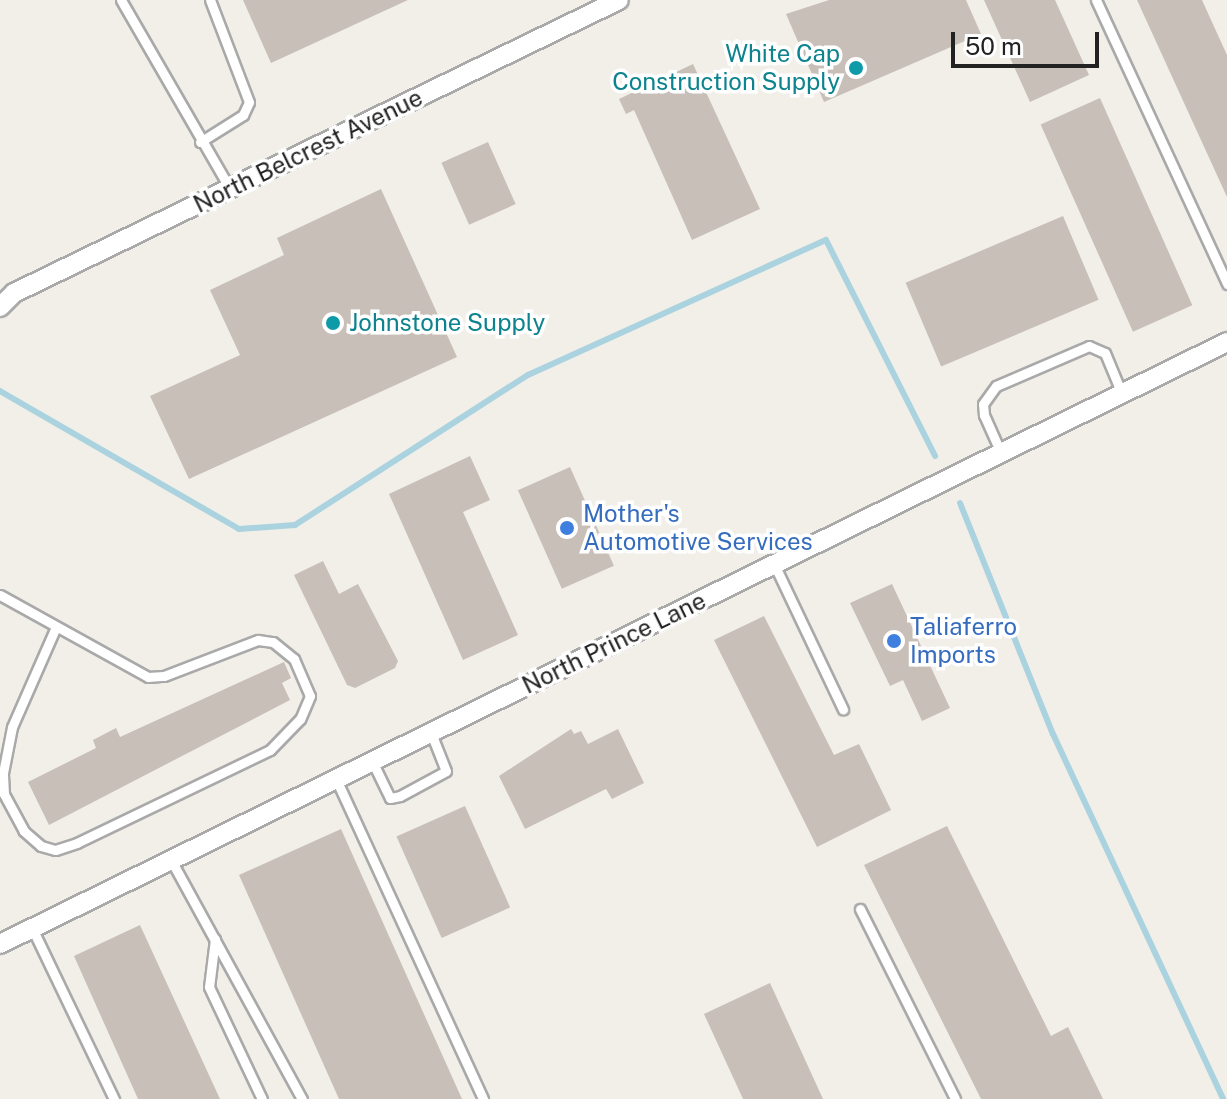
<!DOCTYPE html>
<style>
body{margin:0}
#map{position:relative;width:1227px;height:1099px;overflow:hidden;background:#f2efe9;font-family:"Public Sans",sans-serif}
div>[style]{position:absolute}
.stream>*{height:6px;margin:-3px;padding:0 3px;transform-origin:3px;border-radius:3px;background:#aad3df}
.building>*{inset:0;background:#c7bfb8;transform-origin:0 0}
.roads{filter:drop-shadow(2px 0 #a9a9a9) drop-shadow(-2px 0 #a9a9a9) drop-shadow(0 2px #a9a9a9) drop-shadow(0 -2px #a9a9a9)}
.lane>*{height:9px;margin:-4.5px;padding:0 4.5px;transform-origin:4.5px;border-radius:4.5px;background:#fff}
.street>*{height:18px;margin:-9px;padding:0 9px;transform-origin:9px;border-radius:9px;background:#fff}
.dots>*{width:22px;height:22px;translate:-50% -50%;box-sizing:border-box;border:4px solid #fff;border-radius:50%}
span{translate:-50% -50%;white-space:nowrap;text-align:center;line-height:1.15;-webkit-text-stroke:7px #fff;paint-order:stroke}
.culture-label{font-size:24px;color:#0d838f}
.right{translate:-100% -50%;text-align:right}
.left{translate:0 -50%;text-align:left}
.street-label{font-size:24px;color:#222}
.shop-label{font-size:24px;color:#366cbe}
.scale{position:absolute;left:951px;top:32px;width:148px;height:36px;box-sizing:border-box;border:4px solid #222;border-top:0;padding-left:10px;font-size:24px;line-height:28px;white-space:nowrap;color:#222;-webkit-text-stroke:6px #fff;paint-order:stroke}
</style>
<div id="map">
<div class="stream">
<div style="left:0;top:391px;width:276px;rotate:30deg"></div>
<div style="left:239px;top:529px;width:56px;rotate:-4.1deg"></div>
<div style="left:295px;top:525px;width:277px;rotate:-32.8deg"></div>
<div style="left:528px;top:375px;width:327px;rotate:-24.4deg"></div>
<div style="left:826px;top:240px;width:242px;rotate:63.2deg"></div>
<div style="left:960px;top:503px;width:249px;rotate:68.1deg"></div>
<div style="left:1053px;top:734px;width:403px;rotate:65deg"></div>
</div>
<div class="building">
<div style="clip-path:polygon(243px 0,408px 0,271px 63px)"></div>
<div style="clip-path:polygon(829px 0,966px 0,981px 34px,824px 102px,786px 14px)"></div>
<div style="clip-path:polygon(984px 0,1055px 0,1089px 75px,1030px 102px)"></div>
<div style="clip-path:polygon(1137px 0,1202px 0,1227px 55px,1227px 197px)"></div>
<div style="clip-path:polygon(693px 64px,760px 209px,692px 240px,634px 110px,626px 114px,619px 99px,640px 89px,637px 84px,651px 78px,653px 83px)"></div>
<div style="left:1100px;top:98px;width:227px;height:65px;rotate:66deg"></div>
<div style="left:488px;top:142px;width:68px;height:51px;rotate:66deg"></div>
<div style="clip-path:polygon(381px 189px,457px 357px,189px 479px,150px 396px,240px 355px,210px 290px,284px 255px,277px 238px)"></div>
<div style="left:1063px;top:216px;width:91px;height:171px;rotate:67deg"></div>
<div style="clip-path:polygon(470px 456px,490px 500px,463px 512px,518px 635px,463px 660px,389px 494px)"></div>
<div style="left:570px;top:467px;width:108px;height:57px;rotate:66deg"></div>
<div style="clip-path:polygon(323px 561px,339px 594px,358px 584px,398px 661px,395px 668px,355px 688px,347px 685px,294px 575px)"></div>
<div style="clip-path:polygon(892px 584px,950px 708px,922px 721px,903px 680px,890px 686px,850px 603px)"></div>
<div style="clip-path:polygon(764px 616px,834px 755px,859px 744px,891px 810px,817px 847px,714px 640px)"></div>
<div style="clip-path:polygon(284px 662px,291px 678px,282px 683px,290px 700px,49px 825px,28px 782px,96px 748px,93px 740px,116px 728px,120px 737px)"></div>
<div style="clip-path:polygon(571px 729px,574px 734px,581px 731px,588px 744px,618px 729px,644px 783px,612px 799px,606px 789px,525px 829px,499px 776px)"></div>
<div style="left:465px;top:806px;width:111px;height:75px;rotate:66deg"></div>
<div style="clip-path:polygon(947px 826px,1051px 1036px,1068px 1027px,1103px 1099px,981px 1099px,864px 865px)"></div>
<div style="clip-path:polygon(341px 829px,462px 1099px,339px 1099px,239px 875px)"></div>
<div style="clip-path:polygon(140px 925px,220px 1099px,138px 1099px,74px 956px)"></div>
<div style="clip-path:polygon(770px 983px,823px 1099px,743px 1099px,704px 1014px)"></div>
</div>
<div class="roads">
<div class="lane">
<div style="left:121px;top:0;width:218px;rotate:60deg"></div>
<div style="left:1096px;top:0;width:313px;rotate:65.2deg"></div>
<div style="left:200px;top:142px;width:51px;rotate:-32.1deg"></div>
<div style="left:243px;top:115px;width:14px;rotate:-65deg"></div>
<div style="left:249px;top:102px;width:109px;rotate:-110.9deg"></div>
<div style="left:1001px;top:453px;width:42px;rotate:-114.1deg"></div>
<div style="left:984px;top:415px;width:11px;rotate:-95deg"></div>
<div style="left:983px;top:404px;width:22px;rotate:-54deg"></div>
<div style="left:996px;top:386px;width:101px;rotate:-23.3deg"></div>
<div style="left:1089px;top:346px;width:17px;rotate:24deg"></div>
<div style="left:1105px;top:353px;width:44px;rotate:67.5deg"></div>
<div style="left:774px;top:564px;width:161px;rotate:64.6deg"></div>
<div style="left:0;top:595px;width:169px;rotate:29deg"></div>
<div style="left:148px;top:677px;width:16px;rotate:-4deg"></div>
<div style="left:164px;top:676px;width:101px;rotate:-21deg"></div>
<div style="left:258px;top:640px;width:15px;rotate:8deg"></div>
<div style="left:273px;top:642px;width:27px;rotate:39deg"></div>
<div style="left:294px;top:659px;width:40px;rotate:66.6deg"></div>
<div style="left:310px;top:696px;width:25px;rotate:113deg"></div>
<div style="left:300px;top:719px;width:43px;rotate:134.1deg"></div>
<div style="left:270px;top:750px;width:214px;rotate:154.3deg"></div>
<div style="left:77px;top:843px;width:23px;rotate:162deg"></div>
<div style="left:55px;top:850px;width:15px;rotate:-164deg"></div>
<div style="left:41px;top:846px;width:23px;rotate:-139deg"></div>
<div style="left:24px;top:831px;width:42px;rotate:-118.4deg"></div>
<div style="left:4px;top:794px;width:21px;rotate:-93deg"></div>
<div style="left:3px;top:773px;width:47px;rotate:-78.9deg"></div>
<div style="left:12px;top:727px;width:109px;rotate:-66.3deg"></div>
<div style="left:372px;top:761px;width:41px;rotate:64.1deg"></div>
<div style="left:390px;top:798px;width:10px;rotate:-11deg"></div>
<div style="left:400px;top:796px;width:52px;rotate:-28.5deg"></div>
<div style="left:446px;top:771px;width:41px;rotate:-111.5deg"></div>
<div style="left:336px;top:779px;width:352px;rotate:65.3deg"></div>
<div style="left:171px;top:860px;width:273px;rotate:61.3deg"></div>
<div style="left:860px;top:909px;width:212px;rotate:63.4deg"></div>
<div style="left:32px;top:928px;width:190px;rotate:64.4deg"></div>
<div style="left:215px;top:939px;width:48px;rotate:97.1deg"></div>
<div style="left:209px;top:987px;width:124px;rotate:64.7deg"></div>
</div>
<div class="street">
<div style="left:0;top:307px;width:20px;rotate:-45deg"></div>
<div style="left:14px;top:293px;width:672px;rotate:-25.84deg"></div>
<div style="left:0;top:944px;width:1367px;rotate:-26.13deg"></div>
</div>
</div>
<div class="dots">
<div style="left:856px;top:68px;background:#0f9aa8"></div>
<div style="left:333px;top:323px;background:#0f9aa8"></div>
<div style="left:567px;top:528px;background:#3f7fe0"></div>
<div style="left:894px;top:641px;background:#3f7fe0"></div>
</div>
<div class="culture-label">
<span class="right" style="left:840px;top:68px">White Cap<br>Construction Supply</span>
<span class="left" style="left:349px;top:323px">Johnstone Supply</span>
</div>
<div class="street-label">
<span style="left:308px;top:151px;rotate:-26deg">North Belcrest Avenue</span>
<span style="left:614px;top:643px;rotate:-26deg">North Prince Lane</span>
</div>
<div class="shop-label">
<span class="left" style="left:583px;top:528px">Mother's<br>Automotive Services</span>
<span class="left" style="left:910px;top:641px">Taliaferro<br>Imports</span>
</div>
<div class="scale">50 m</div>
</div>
